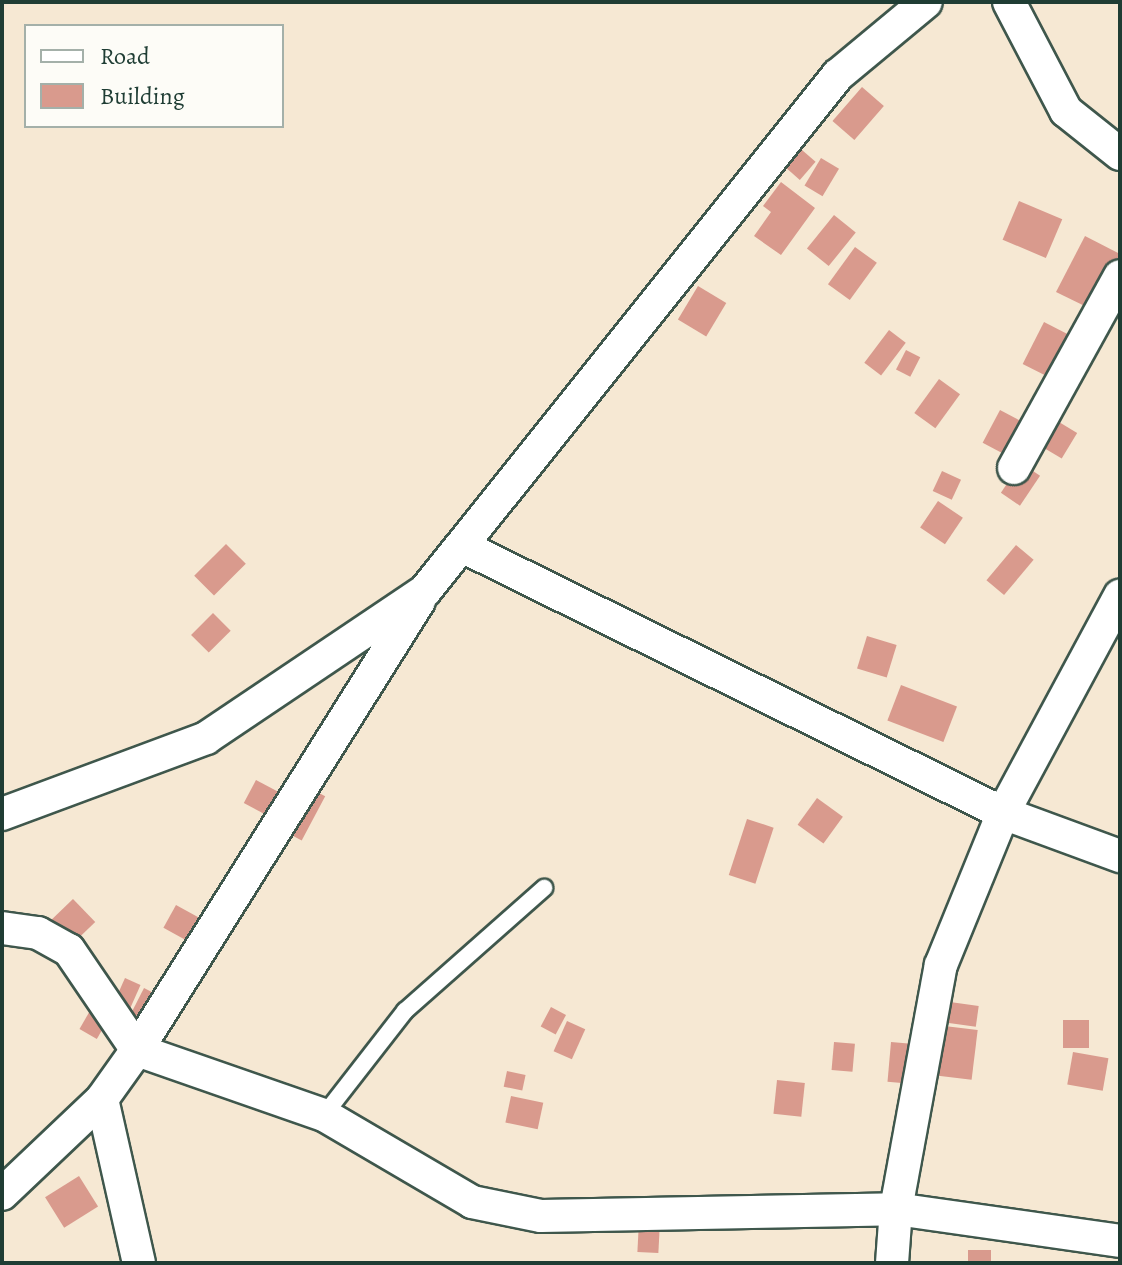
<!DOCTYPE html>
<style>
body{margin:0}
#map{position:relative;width:1122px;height:1265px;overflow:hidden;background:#f6e8d3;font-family:Alegreya,serif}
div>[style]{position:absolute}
.building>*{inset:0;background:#d99a8d;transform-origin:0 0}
.roads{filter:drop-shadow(2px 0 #3f574c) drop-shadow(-2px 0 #3f574c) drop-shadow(0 2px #3f574c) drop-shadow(0 -2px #3f574c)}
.lane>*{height:16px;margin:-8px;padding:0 8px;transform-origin:8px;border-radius:8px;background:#fff}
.street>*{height:32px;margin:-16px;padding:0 16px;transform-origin:16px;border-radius:16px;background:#fff}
span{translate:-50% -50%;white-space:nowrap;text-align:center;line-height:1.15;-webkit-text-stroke:7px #fdfcf7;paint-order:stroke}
.frame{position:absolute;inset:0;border:4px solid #1f3d34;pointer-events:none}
.legend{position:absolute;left:24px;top:24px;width:260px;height:104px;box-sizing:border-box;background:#fdfcf7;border:2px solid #a4b0a9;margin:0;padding:10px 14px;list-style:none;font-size:24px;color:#1f3d34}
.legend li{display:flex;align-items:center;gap:16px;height:40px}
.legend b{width:40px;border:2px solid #a4b0a9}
</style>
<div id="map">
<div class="building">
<div style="left:862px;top:87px;width:29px;height:45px;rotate:41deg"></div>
<div style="left:802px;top:150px;width:18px;height:24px;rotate:41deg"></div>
<div style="left:821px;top:158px;width:21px;height:32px;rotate:31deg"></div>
<div style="clip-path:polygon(781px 182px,815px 208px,781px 255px,754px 236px,771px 212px,763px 206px)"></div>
<div style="left:1019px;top:201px;width:47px;height:42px;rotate:23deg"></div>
<div style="left:834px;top:215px;width:28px;height:43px;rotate:39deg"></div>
<div style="clip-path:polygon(1085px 236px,1120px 254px,1120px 266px,1097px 312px,1056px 292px)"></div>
<div style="left:855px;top:247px;width:27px;height:46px;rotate:36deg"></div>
<div style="left:698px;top:286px;width:33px;height:39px;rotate:31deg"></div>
<div style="left:1044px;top:322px;width:29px;height:47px;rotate:27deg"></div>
<div style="left:889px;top:330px;width:21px;height:41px;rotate:37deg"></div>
<div style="left:906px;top:350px;width:16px;height:22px;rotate:27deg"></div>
<div style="left:939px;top:379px;width:26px;height:42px;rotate:36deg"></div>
<div style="left:1000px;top:410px;width:30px;height:37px;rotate:28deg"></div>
<div style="left:1054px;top:419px;width:27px;height:30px;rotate:31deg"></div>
<div style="left:1021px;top:463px;width:23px;height:36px;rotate:34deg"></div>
<div style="left:942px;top:471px;width:21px;height:22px;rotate:25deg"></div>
<div style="left:938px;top:501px;width:30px;height:32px;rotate:34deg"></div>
<div style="left:226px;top:544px;width:28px;height:45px;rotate:45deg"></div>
<div style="left:1016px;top:545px;width:23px;height:46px;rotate:40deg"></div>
<div style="left:213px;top:613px;width:25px;height:31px;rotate:45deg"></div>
<div style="left:867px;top:636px;width:31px;height:34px;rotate:17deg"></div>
<div style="left:901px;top:685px;width:60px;height:38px;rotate:21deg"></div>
<div style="left:256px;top:780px;width:38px;height:26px;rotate:28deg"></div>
<div style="left:304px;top:785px;width:24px;height:50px;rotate:28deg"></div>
<div style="left:817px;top:798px;width:32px;height:33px;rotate:36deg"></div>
<div style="left:747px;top:819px;width:28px;height:59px;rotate:18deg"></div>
<div style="left:73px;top:899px;width:32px;height:31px;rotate:46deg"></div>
<div style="left:176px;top:905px;width:26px;height:26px;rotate:29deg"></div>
<div style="left:125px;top:978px;width:17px;height:26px;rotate:24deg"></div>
<div style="left:144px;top:988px;width:18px;height:28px;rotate:27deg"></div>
<div style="left:950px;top:1002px;width:29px;height:21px;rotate:8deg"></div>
<div style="left:551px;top:1007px;width:17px;height:22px;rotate:28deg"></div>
<div style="left:91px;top:1009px;width:20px;height:23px;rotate:30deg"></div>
<div style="left:1063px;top:1020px;width:26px;height:28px"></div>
<div style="left:567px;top:1021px;width:20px;height:33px;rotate:24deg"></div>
<div style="left:936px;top:1025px;width:42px;height:50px;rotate:7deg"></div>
<div style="left:834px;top:1042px;width:21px;height:28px;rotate:5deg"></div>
<div style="left:891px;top:1042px;width:23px;height:40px;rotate:5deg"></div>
<div style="left:1073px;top:1052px;width:36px;height:33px;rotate:10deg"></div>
<div style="left:507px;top:1071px;width:19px;height:16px;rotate:12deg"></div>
<div style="left:777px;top:1080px;width:28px;height:34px;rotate:6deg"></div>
<div style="left:511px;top:1096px;width:33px;height:27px;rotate:12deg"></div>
<div style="left:79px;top:1176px;width:36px;height:40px;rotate:58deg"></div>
<div style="left:639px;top:1221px;width:21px;height:31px;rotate:3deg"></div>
<div style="left:968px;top:1250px;width:23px;height:13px"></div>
</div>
<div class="roads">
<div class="lane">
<div style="left:324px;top:1115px;width:132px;rotate:-52.1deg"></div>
<div style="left:405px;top:1011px;width:186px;rotate:-41.5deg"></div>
</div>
<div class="street">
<div style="left:1009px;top:2px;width:123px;rotate:62.4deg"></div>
<div style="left:1066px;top:111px;width:69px;rotate:38.5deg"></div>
<div style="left:1014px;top:468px;width:219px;rotate:-61.1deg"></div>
<div style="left:464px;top:547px;width:601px;rotate:26.27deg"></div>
<div style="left:1003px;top:813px;width:125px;rotate:20.2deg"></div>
<div style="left:2px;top:814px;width:218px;rotate:-20.4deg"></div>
<div style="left:206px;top:738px;width:264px;rotate:-33.9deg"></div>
<div style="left:425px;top:591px;width:661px;rotate:-51.33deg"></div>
<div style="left:838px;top:75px;width:114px;rotate:-39.7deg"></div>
<div style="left:2px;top:928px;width:36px;rotate:8deg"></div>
<div style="left:38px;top:933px;width:35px;rotate:29deg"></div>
<div style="left:69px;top:950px;width:121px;rotate:55.8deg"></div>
<div style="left:137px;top:1050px;width:198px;rotate:19.2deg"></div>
<div style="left:324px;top:1115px;width:172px;rotate:30.4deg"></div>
<div style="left:472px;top:1202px;width:70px;rotate:11.5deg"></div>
<div style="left:541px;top:1216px;width:355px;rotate:-1.1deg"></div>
<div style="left:896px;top:1209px;width:226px;rotate:8.1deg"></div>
<div style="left:102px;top:1099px;width:168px;rotate:77.3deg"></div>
<div style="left:2px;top:1194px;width:138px;rotate:-43.5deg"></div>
<div style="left:102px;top:1099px;width:60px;rotate:-54.5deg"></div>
<div style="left:137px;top:1050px;width:530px;rotate:-57.87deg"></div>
<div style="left:892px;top:1263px;width:54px;rotate:-85.8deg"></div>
<div style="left:896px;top:1209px;width:248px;rotate:-79.6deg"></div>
<div style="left:941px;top:965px;width:164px;rotate:-67.8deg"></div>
<div style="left:1003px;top:813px;width:247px;rotate:-61.7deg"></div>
</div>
</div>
<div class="frame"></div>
<ul class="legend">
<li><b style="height:10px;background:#fff"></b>Road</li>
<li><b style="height:22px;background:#d99a8d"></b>Building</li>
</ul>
</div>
